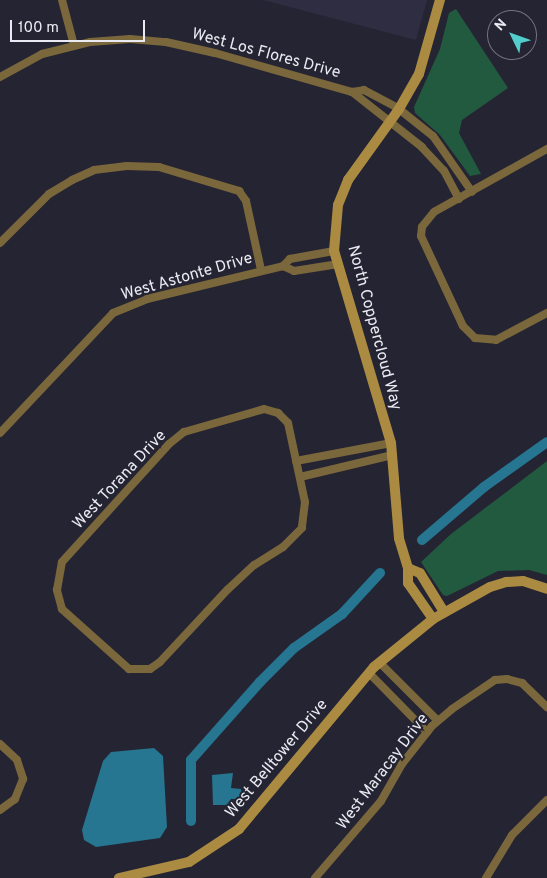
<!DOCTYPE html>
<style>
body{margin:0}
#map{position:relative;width:547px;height:878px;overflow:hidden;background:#252432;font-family:Overpass,sans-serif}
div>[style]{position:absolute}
.built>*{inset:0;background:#2f2d41}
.green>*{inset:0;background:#225a40}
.water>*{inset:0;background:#267591}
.canal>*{height:10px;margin:-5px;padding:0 5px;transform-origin:5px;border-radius:5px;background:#267591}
.street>*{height:8px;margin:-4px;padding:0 4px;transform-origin:4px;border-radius:4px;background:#7b673c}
.secondary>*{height:10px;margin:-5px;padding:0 5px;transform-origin:5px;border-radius:5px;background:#ab8b42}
span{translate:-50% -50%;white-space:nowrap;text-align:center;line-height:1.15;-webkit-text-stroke:4px #252432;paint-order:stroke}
.street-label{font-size:16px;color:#eaeaf3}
.north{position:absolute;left:487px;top:10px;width:50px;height:50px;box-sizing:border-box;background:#252432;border:1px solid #74737f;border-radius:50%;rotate:312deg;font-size:14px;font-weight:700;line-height:20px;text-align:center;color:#eaeaf3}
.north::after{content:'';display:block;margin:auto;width:18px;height:22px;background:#52cdcc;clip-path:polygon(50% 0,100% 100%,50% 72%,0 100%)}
.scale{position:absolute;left:10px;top:20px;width:135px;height:22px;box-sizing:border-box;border:2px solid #eaeaf3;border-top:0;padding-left:6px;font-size:15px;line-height:18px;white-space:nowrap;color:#eaeaf3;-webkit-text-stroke:4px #252432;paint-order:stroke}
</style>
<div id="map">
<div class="built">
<div style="clip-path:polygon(263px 0,427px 0,416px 40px)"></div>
</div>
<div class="green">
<div style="clip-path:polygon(456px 9px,508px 88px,462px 120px,459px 133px,481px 174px,470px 176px,440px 135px,415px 113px,414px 107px,440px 49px,449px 13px)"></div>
<div style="clip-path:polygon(547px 461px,547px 575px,529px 570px,498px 571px,447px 596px,443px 595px,421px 562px,451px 534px)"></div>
</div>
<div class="water">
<div style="clip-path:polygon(154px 748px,163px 756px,167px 827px,160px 838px,96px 847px,84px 840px,82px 830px,103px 761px,111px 752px)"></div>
<div style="clip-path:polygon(233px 773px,231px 788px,241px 789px,242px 799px,231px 799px,230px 805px,213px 805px,212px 775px)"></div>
</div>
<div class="canal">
<div style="left:422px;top:540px;width:82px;rotate:-40.5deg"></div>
<div style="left:484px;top:487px;width:77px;rotate:-35.5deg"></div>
<div style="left:191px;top:821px;width:61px;rotate:-90deg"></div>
<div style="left:191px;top:760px;width:104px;rotate:-48.5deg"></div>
<div style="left:260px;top:682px;width:48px;rotate:-45deg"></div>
<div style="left:294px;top:648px;width:59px;rotate:-35.3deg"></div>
<div style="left:342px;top:614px;width:56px;rotate:-47.2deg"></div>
</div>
<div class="street">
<div style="left:62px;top:0;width:47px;rotate:75.1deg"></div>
<div style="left:0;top:77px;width:48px;rotate:-28.7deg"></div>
<div style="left:42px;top:54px;width:49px;rotate:-14deg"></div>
<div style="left:90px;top:42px;width:40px;rotate:-4.3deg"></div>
<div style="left:130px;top:39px;width:36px;rotate:5deg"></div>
<div style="left:166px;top:42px;width:50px;rotate:12.7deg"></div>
<div style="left:215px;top:53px;width:142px;rotate:15.9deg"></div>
<div style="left:547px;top:149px;width:129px;rotate:150.9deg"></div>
<div style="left:434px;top:212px;width:19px;rotate:129deg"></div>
<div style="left:422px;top:227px;width:9px;rotate:96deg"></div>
<div style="left:421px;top:236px;width:99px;rotate:65deg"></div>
<div style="left:463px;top:326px;width:17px;rotate:45deg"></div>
<div style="left:475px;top:338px;width:21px;rotate:5deg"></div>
<div style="left:496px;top:340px;width:58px;rotate:-27.9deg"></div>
<div style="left:459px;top:199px;width:32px;rotate:-118deg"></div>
<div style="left:444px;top:171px;width:33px;rotate:-133deg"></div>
<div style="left:422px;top:147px;width:89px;rotate:-141.8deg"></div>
<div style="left:352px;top:92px;width:12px;rotate:-9deg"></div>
<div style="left:364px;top:90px;width:40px;rotate:28deg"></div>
<div style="left:399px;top:109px;width:43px;rotate:38.5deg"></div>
<div style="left:433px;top:136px;width:68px;rotate:55.1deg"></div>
<div style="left:0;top:243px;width:69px;rotate:-45deg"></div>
<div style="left:49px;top:194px;width:27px;rotate:-31deg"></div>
<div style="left:72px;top:180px;width:24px;rotate:-24deg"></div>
<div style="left:94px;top:170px;width:33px;rotate:-7deg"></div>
<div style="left:127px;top:166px;width:32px;rotate:2deg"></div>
<div style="left:159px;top:167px;width:84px;rotate:16.7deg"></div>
<div style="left:239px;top:191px;width:12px;rotate:55deg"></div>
<div style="left:246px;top:201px;width:71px;rotate:77.7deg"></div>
<div style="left:334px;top:251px;width:45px;rotate:169.7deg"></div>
<div style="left:290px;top:259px;width:10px;rotate:135deg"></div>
<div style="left:283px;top:266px;width:12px;rotate:24deg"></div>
<div style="left:294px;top:271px;width:45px;rotate:-9deg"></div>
<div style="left:264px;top:409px;width:15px;rotate:16deg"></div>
<div style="left:278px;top:413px;width:14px;rotate:45deg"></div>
<div style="left:288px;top:423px;width:81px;rotate:77.9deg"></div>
<div style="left:305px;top:502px;width:26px;rotate:97deg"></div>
<div style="left:302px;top:528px;width:27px;rotate:135deg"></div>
<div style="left:283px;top:547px;width:34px;rotate:148deg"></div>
<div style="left:254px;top:565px;width:35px;rotate:137deg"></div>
<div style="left:228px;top:589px;width:100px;rotate:133deg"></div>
<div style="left:160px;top:662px;width:12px;rotate:145deg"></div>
<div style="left:150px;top:669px;width:21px;rotate:180deg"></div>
<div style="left:129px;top:669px;width:90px;rotate:-138.2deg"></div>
<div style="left:62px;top:609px;width:20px;rotate:-105deg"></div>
<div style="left:57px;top:590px;width:28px;rotate:-80deg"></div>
<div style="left:62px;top:562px;width:159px;rotate:-47.8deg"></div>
<div style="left:169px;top:444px;width:19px;rotate:-39deg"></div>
<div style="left:184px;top:432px;width:83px;rotate:-16deg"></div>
<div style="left:0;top:433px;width:165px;rotate:-46.7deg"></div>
<div style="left:113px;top:313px;width:37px;rotate:-22deg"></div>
<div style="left:147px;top:299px;width:140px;rotate:-13.6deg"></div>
<div style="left:296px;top:461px;width:97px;rotate:-10.7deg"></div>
<div style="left:300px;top:477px;width:95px;rotate:-13.4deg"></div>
<div style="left:379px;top:662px;width:83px;rotate:45deg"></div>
<div style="left:369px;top:673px;width:83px;rotate:45.5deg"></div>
<div style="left:0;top:744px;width:23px;rotate:43deg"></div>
<div style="left:17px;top:760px;width:20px;rotate:72deg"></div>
<div style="left:23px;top:779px;width:22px;rotate:112deg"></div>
<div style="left:15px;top:799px;width:19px;rotate:144deg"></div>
<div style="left:315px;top:878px;width:101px;rotate:-49.4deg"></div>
<div style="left:381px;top:801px;width:43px;rotate:-60.4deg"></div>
<div style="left:402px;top:764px;width:48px;rotate:-51.7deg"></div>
<div style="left:432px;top:726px;width:26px;rotate:-40deg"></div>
<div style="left:452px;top:709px;width:52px;rotate:-34deg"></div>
<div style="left:495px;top:680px;width:12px;rotate:-5deg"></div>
<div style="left:507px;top:679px;width:16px;rotate:15deg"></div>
<div style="left:522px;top:683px;width:35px;rotate:44deg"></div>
<div style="left:486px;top:878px;width:50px;rotate:-58.8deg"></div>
<div style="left:512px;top:835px;width:49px;rotate:-45deg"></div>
</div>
<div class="secondary">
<div style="left:408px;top:568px;width:13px;rotate:23deg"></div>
<div style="left:420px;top:573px;width:46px;rotate:58.4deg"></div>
<div style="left:433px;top:619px;width:44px;rotate:-124.8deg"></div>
<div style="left:408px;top:583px;width:15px;rotate:-90deg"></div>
<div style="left:408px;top:568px;width:31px;rotate:-107deg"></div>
<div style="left:399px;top:538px;width:95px;rotate:-94.8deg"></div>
<div style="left:391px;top:443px;width:200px;rotate:-106.5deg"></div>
<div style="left:334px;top:251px;width:46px;rotate:-85deg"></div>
<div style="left:338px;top:205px;width:27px;rotate:-68deg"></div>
<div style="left:348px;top:180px;width:87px;rotate:-54.3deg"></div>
<div style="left:399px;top:109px;width:40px;rotate:-60.3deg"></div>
<div style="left:419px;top:74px;width:77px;rotate:-74.2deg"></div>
<div style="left:119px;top:878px;width:72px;rotate:-12.9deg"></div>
<div style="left:189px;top:862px;width:60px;rotate:-33.4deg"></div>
<div style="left:239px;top:829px;width:211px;rotate:-50.2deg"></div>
<div style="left:374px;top:667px;width:76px;rotate:-39.1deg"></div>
<div style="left:433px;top:619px;width:65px;rotate:-29.3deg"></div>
<div style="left:490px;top:587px;width:17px;rotate:-17deg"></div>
<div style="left:506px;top:582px;width:17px;rotate:-3deg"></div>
<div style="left:523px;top:581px;width:25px;rotate:18deg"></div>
</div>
<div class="street-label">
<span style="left:266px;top:54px;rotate:15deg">West Los Flores Drive</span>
<span style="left:187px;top:277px;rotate:-16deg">West Astonte Drive</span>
<span style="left:374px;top:328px;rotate:75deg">North Coppercloud Way</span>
<span style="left:120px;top:480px;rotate:-47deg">West Torana Drive</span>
<span style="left:277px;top:759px;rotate:-50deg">West Belltower Drive</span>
<span style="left:383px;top:772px;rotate:-53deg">West Maracay Drive</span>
</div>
<div class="north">N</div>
<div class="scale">100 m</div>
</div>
